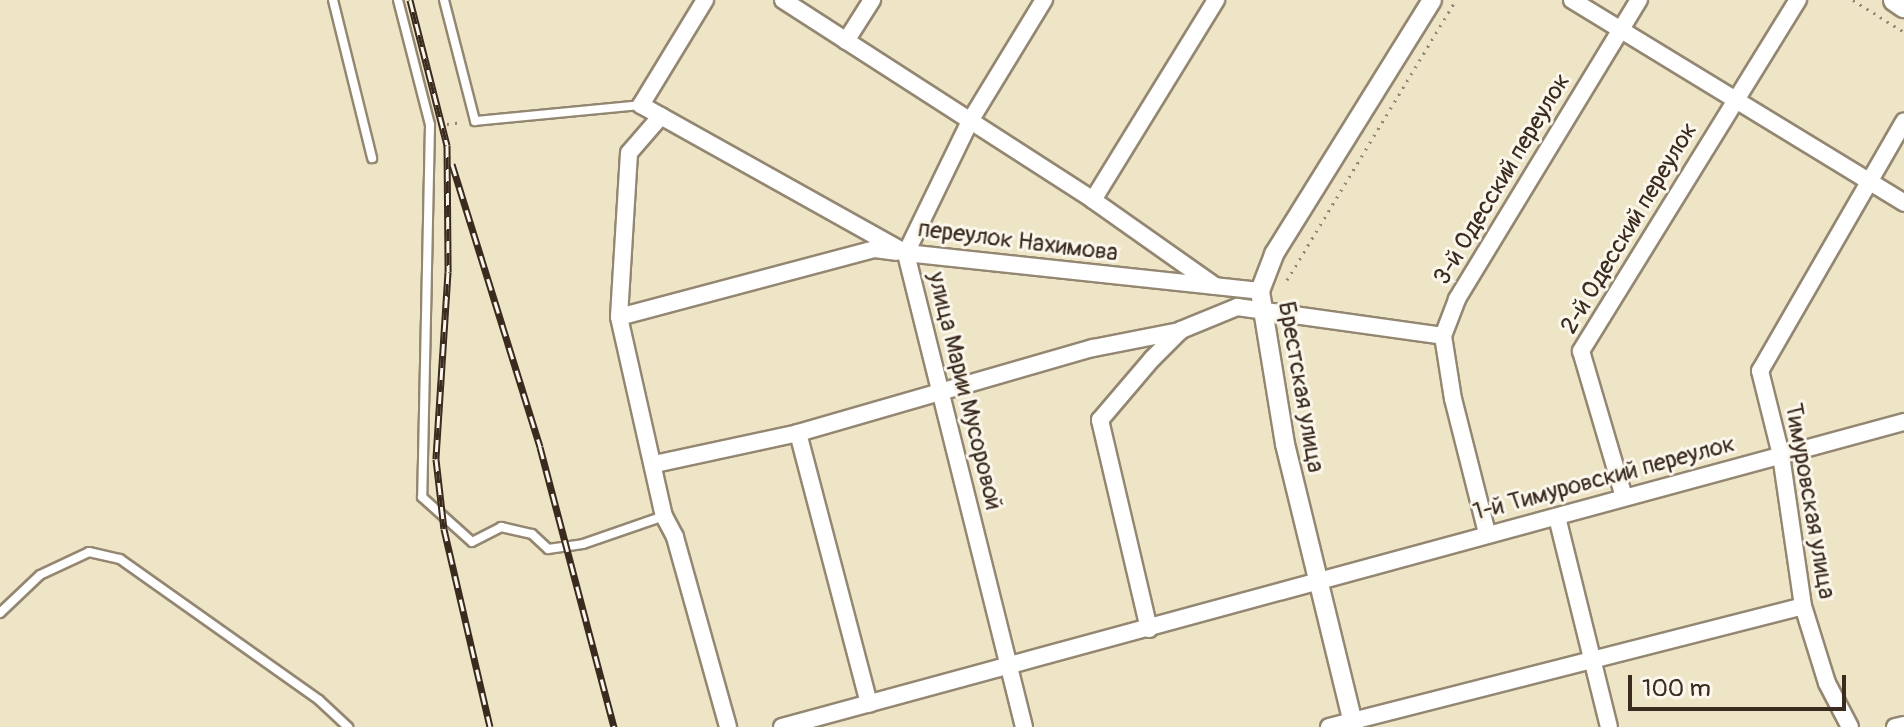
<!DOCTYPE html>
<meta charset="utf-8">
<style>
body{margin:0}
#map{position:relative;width:1904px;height:727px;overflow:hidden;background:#eee4c6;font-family:Pangolin,sans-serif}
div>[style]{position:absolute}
.path>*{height:3px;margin-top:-1.5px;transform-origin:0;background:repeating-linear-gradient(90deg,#948772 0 2px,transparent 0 8px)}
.roads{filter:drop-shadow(2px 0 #948772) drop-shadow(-2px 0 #948772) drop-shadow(0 2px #948772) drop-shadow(0 -2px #948772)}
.service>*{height:8px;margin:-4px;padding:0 4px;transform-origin:4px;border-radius:4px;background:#fff}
.minor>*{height:16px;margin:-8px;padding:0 8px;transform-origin:8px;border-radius:8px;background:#fff}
.tertiary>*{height:18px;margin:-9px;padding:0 9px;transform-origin:9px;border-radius:9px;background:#fff}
.secondary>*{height:22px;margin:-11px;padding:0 11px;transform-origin:11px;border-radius:11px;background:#fff}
.rail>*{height:7px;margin-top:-3.5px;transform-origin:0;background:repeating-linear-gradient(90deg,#fbf7ec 0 12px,#3b2a1e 0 24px);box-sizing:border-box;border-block:2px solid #3b2a1e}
span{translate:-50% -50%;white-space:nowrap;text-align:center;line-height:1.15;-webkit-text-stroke:6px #fbf7ec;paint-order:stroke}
.street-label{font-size:24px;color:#3b2a1e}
.scale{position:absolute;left:1628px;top:675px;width:218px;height:36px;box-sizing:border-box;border:4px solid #3b2a1e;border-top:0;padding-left:10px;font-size:24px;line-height:28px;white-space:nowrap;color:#3b2a1e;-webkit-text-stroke:6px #fbf7ec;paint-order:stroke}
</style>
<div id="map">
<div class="path">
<div style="left:1853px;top:0;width:60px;rotate:32.1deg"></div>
<div style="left:439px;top:125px;width:24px;rotate:-7deg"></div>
<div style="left:1287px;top:280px;width:327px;rotate:-58.9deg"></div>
</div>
<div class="roads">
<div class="service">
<div style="left:333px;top:0;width:163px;rotate:76.1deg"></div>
<div style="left:398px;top:0;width:129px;rotate:75.6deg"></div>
<div style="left:430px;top:125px;width:372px;rotate:91.2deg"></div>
<div style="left:422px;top:497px;width:67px;rotate:42deg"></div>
<div style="left:472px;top:542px;width:33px;rotate:-27deg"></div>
<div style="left:501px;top:527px;width:32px;rotate:13deg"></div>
<div style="left:532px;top:534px;width:22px;rotate:43deg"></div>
<div style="left:548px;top:549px;width:35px;rotate:-8deg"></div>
<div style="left:583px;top:544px;width:86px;rotate:-19.1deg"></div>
<div style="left:444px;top:0;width:125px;rotate:75.6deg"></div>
<div style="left:475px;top:121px;width:167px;rotate:-5.5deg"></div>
<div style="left:0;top:613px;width:55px;rotate:-43.5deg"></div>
<div style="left:40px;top:575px;width:54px;rotate:-25.1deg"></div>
<div style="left:89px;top:552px;width:32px;rotate:13deg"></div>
<div style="left:120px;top:559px;width:244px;rotate:35.3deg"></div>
<div style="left:319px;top:700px;width:40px;rotate:43deg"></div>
</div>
<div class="minor">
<div style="left:705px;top:0;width:123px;rotate:121.4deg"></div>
<div style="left:641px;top:105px;width:304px;rotate:29.2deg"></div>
<div style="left:906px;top:253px;width:356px;rotate:6.1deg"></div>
<div style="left:783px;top:0;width:369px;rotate:32.8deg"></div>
<div style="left:1093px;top:200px;width:149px;rotate:35.2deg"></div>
<div style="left:1572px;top:0;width:389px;rotate:31.4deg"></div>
<div style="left:846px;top:41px;width:49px;rotate:-57.6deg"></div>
<div style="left:661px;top:116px;width:49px;rotate:130.9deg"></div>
<div style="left:629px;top:153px;width:164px;rotate:93.5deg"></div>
<div style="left:619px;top:317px;width:204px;rotate:77.3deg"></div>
<div style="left:664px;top:516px;width:24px;rotate:62deg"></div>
<div style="left:675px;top:537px;width:197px;rotate:74.4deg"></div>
<div style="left:1093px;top:200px;width:235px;rotate:-58.4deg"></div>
<div style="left:619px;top:317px;width:265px;rotate:-14.9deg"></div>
<div style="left:875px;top:249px;width:21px;rotate:8deg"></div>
<div style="left:798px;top:433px;width:280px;rotate:75.3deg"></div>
<div style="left:655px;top:464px;width:146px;rotate:-12.2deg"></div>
<div style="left:798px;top:433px;width:307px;rotate:-16.1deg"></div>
<div style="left:1093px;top:348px;width:89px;rotate:-11.1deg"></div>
<div style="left:1624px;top:497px;width:152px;rotate:-106.4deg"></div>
<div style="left:1581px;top:351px;width:413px;rotate:-58.3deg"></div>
<div style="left:1557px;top:517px;width:216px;rotate:76.1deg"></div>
<div style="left:1487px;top:533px;width:138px;rotate:-104.2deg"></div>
<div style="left:1453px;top:399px;width:64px;rotate:-99deg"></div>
<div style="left:1443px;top:336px;width:40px;rotate:-69deg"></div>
<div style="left:1457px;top:299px;width:350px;rotate:-58.7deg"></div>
<div style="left:1149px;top:629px;width:215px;rotate:-103.2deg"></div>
<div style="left:1100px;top:420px;width:80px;rotate:-49.6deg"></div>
<div style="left:1152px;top:359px;width:41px;rotate:-45deg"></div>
<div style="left:1181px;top:330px;width:61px;rotate:-22.3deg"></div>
<div style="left:1237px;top:307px;width:208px;rotate:8deg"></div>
<div style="left:782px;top:727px;width:1163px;rotate:-15.21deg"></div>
<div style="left:1024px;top:727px;width:488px;rotate:-104deg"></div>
<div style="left:906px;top:253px;width:147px;rotate:-64.1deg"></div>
<div style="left:970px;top:121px;width:142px;rotate:-58.6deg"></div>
<div style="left:1329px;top:727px;width:489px;rotate:-14.3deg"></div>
<div style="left:1850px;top:727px;width:50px;rotate:-117.6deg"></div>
<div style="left:1827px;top:683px;width:81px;rotate:-107.3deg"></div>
<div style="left:1803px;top:606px;width:153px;rotate:-98.3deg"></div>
<div style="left:1781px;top:455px;width:87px;rotate:-104deg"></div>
<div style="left:1760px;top:371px;width:288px;rotate:-60deg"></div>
<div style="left:1895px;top:727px;width:9px;rotate:-13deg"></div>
</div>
<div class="tertiary">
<div style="left:1354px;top:727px;width:291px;rotate:-103.7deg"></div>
<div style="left:1285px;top:444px;width:155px;rotate:-99.3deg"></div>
<div style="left:1260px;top:291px;width:40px;rotate:-69deg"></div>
<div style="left:1274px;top:254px;width:299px;rotate:-58.1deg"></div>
</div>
<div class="secondary">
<div style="left:1895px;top:0;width:11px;rotate:34deg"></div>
</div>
</div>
<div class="rail">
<div style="left:410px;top:0;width:150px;rotate:75.7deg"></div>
<div style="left:447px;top:145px;width:127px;rotate:89.5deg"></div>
<div style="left:448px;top:272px;width:187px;rotate:93.7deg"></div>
<div style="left:436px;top:459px;width:70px;rotate:83.5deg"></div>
<div style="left:444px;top:529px;width:203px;rotate:76.9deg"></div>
<div style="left:452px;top:164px;width:296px;rotate:72.7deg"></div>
<div style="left:540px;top:447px;width:290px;rotate:75.2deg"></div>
</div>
<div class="street-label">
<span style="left:1502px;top:179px;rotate:-59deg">3-й Одесский переулок</span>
<span style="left:1629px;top:228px;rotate:-59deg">2-й Одесский переулок</span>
<span style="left:1018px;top:241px;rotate:7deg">переулок Нахимова</span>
<span style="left:1301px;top:387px;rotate:80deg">Брестская улица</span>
<span style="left:965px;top:391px;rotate:76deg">улица Марии Мусоровой</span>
<span style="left:1604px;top:478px;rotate:-15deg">1-й Тимуровский переулок</span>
<span style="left:1810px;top:501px;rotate:80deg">Тимуровская улица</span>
</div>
<div class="scale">100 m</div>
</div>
